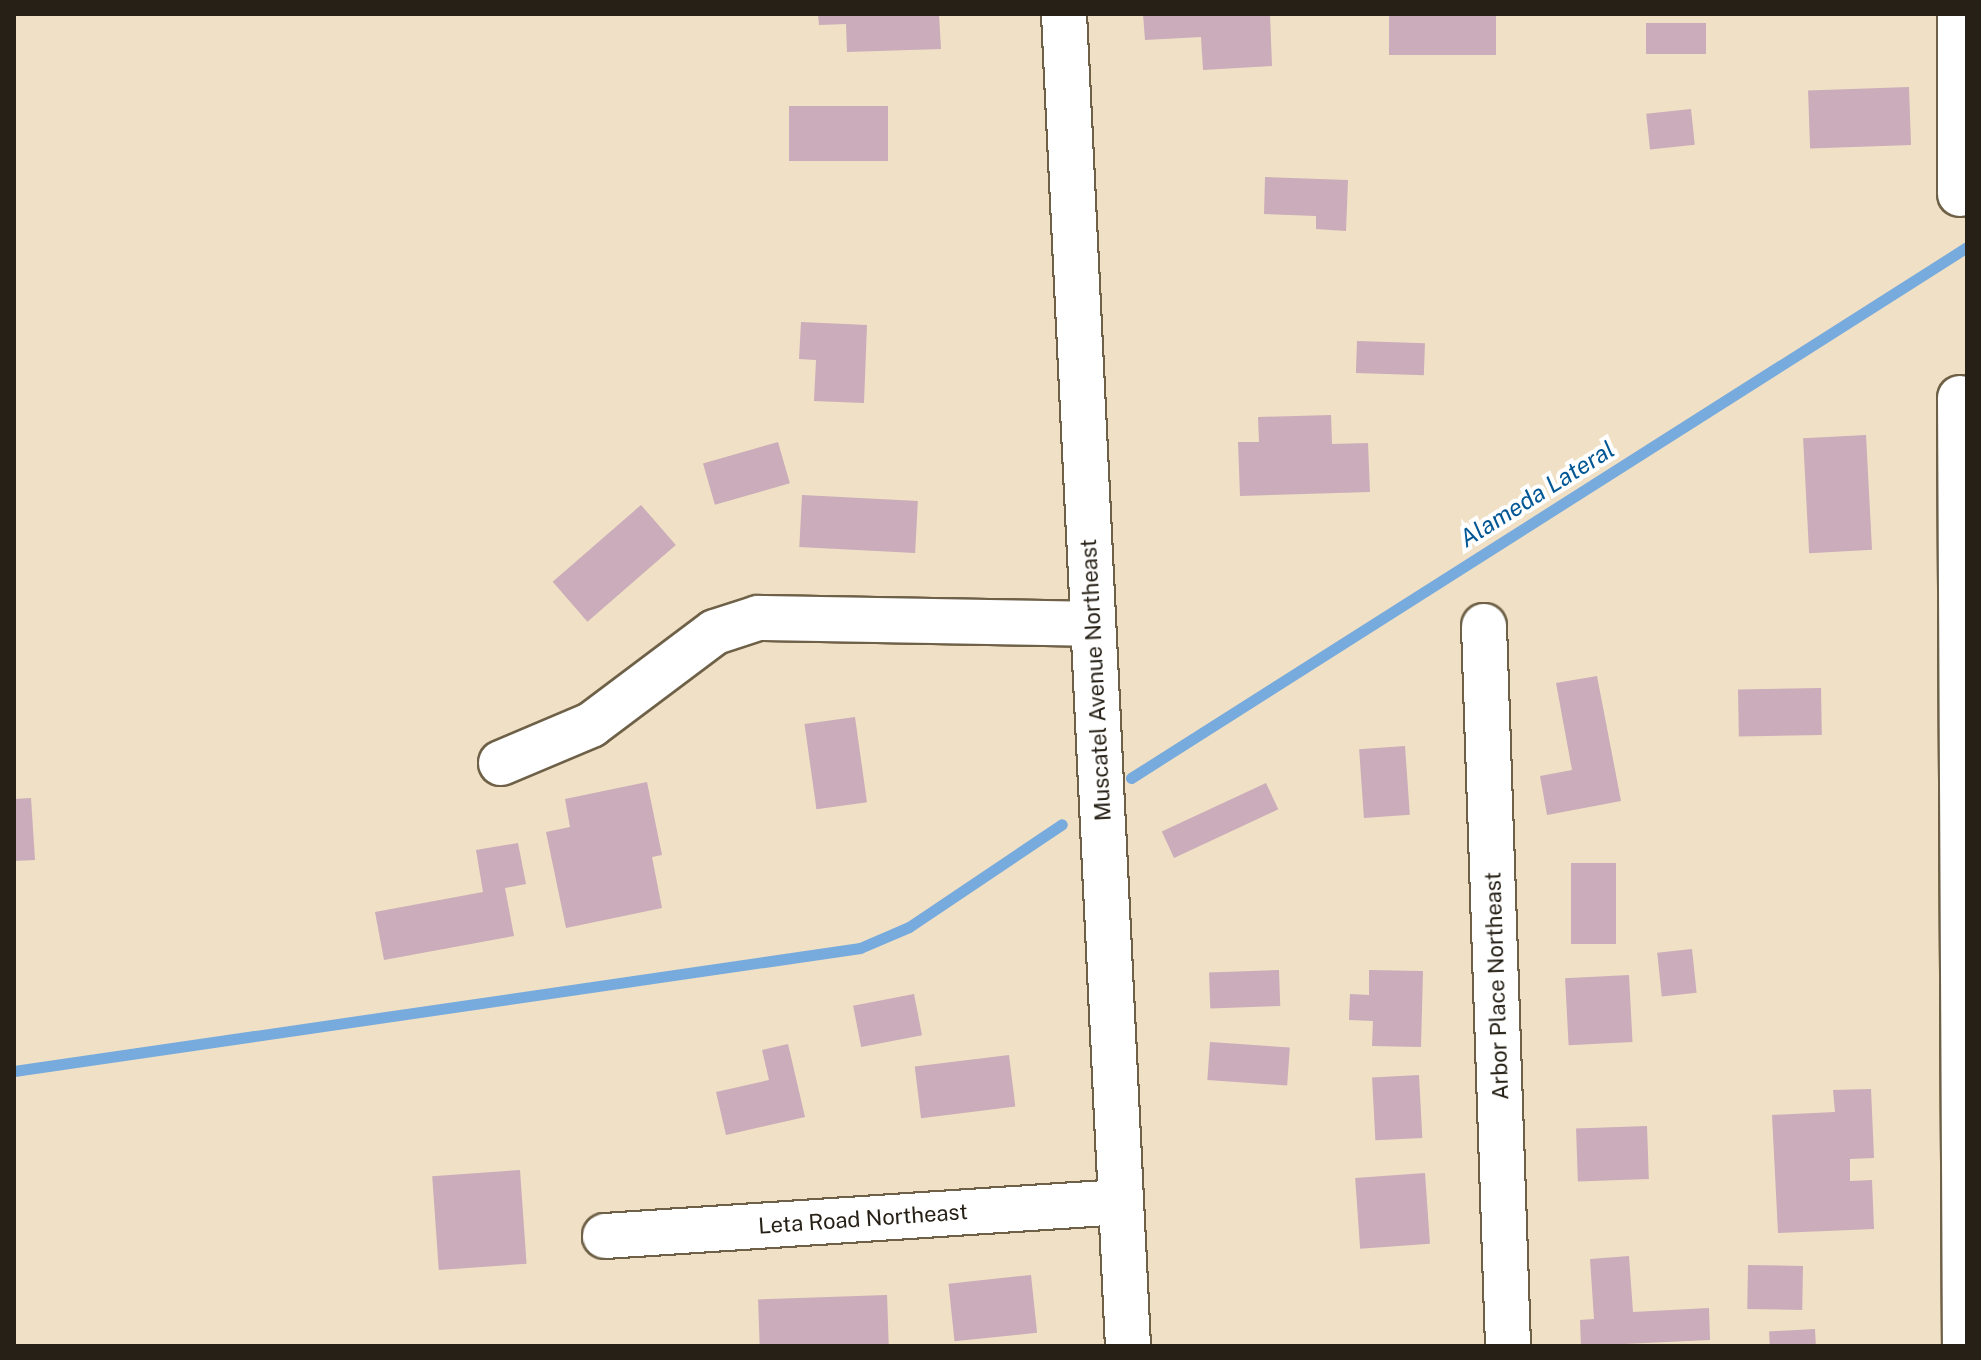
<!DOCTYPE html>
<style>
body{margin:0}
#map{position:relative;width:1981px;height:1360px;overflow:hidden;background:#f0e0c5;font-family:"Public Sans",sans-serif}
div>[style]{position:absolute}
.stream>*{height:11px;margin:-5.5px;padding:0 5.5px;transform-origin:5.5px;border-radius:5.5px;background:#7ad}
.building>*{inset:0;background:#caacba;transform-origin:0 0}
.roads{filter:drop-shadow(2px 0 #6e6148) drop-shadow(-2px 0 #6e6148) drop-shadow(0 2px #6e6148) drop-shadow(0 -2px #6e6148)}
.minor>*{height:44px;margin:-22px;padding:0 22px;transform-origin:22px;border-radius:22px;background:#fff}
span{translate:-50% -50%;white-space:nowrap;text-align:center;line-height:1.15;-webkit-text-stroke:8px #fff;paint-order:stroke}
.street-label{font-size:22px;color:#262016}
.water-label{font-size:24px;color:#015694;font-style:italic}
.frame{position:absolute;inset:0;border:16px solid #262016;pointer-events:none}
</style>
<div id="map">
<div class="stream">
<div style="left:1131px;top:778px;width:990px;rotate:-32.42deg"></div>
<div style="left:14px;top:1071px;width:855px;rotate:-8.27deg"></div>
<div style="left:860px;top:948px;width:53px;rotate:-23.2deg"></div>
<div style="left:909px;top:927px;width:184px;rotate:-33.9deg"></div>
</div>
<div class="building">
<div style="clip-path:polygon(818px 14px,939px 14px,941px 49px,847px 52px,846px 24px,819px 25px)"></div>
<div style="clip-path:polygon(1143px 14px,1270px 14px,1272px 66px,1203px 70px,1201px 37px,1145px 40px)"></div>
<div style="left:1389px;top:14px;width:107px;height:41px"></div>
<div style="left:1706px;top:23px;width:31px;height:60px;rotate:90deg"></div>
<div style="left:1909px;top:87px;width:58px;height:101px;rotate:88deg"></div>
<div style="left:789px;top:106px;width:99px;height:55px"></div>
<div style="left:1691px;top:109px;width:36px;height:45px;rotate:84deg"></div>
<div style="clip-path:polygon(1265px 177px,1348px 180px,1346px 231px,1316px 229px,1316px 216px,1264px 214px)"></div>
<div style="clip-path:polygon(801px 322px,867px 325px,864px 403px,814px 401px,816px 360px,799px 359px)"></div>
<div style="left:1357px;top:341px;width:68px;height:32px;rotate:2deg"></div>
<div style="clip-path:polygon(1331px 415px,1332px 444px,1368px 443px,1370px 492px,1240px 496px,1238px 442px,1259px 442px,1258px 417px)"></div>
<div style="left:1866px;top:435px;width:115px;height:63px;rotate:87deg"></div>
<div style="left:778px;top:442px;width:43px;height:78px;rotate:74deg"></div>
<div style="left:802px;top:495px;width:116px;height:52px;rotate:3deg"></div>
<div style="left:641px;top:505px;width:53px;height:117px;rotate:49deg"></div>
<div style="clip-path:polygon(1597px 676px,1621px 801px,1547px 815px,1540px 776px,1572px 770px,1556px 683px)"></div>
<div style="left:1821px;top:688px;width:47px;height:83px;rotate:89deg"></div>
<div style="left:855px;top:717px;width:86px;height:51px;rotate:82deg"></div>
<div style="left:1405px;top:746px;width:69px;height:46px;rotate:86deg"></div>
<div style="clip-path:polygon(647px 782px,662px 855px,652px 857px,662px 908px,566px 928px,546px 832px,570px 827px,565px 799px)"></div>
<div style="left:1266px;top:783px;width:29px;height:115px;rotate:65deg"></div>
<div style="clip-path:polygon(31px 798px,35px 860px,14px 861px,14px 799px)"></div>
<div style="clip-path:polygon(518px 843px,526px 884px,505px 888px,514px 936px,384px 960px,375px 912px,483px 892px,476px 850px)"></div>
<div style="left:1571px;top:863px;width:45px;height:81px"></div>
<div style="left:1692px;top:949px;width:44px;height:35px;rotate:84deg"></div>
<div style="left:1279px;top:970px;width:36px;height:70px;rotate:88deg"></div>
<div style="clip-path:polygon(1369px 970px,1423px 971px,1421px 1047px,1372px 1046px,1373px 1021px,1349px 1020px,1350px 994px,1369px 995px)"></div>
<div style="left:1629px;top:975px;width:67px;height:64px;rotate:87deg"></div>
<div style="left:914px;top:994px;width:42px;height:62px;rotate:79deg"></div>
<div style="left:1210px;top:1042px;width:80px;height:38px;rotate:4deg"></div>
<div style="clip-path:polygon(788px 1044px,805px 1117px,726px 1135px,716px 1092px,769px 1080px,762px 1050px)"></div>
<div style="left:1009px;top:1055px;width:52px;height:95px;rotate:83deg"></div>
<div style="left:1419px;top:1075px;width:63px;height:47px;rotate:87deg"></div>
<div style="clip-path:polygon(1871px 1089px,1874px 1158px,1850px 1159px,1850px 1181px,1872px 1180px,1874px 1229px,1778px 1233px,1772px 1115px,1835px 1112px,1833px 1090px)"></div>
<div style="left:1647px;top:1126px;width:53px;height:71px;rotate:88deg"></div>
<div style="left:520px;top:1170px;width:94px;height:88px;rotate:86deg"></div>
<div style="left:1425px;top:1173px;width:71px;height:70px;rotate:86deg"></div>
<div style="clip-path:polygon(1629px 1256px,1633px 1312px,1709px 1308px,1710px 1340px,1581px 1346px,1580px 1320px,1594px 1319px,1590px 1259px)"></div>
<div style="left:1748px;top:1265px;width:55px;height:44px;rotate:1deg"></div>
<div style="left:1031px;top:1275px;width:58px;height:83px;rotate:84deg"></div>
<div style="left:887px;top:1295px;width:51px;height:129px;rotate:88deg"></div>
<div style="left:1815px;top:1329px;width:17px;height:46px;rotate:87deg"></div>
</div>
<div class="roads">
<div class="minor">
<div style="left:1064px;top:14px;width:1334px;rotate:87.25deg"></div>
<div style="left:1960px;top:14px;width:180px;rotate:90deg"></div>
<div style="left:1960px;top:398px;width:948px;rotate:89.7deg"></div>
<div style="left:1484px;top:626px;width:720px;rotate:88.09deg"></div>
<div style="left:501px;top:763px;width:98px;rotate:-22.9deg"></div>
<div style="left:591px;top:725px;width:155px;rotate:-36.9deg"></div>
<div style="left:715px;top:632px;width:45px;rotate:-18deg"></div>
<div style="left:758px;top:618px;width:335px;rotate:1deg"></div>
<div style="left:605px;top:1236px;width:517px;rotate:-3.77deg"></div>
</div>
</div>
<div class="street-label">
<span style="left:1096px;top:680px;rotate:-93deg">Muscatel Avenue Northeast</span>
<span style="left:1497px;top:986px;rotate:-92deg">Arbor Place Northeast</span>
<span style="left:863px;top:1219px;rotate:-4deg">Leta Road Northeast</span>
</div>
<div class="water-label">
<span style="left:1537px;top:494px;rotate:-32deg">Alameda Lateral</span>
</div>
<div class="frame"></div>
</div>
